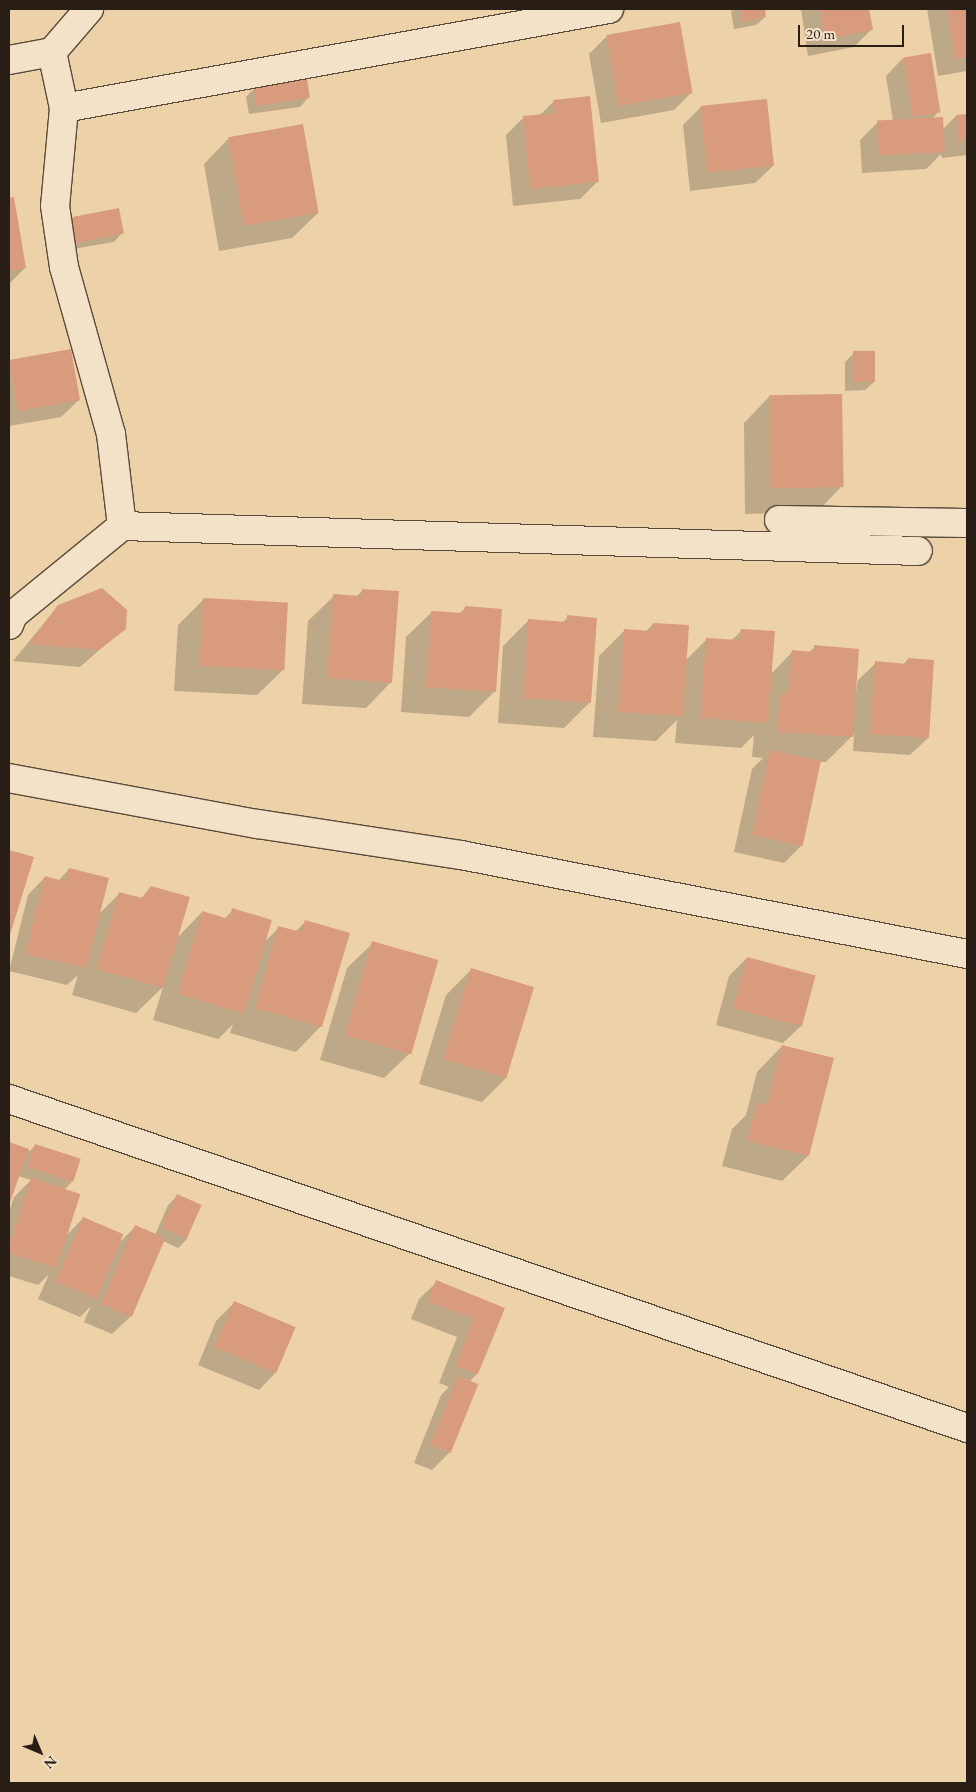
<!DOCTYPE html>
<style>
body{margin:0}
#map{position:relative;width:976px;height:1792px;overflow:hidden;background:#edd2a9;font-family:"EB Garamond",serif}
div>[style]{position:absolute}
.shadow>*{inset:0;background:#0003}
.building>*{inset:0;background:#d99b7d;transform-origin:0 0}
.roads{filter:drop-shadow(1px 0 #594b3a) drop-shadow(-1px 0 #594b3a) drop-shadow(0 1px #594b3a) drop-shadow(0 -1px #594b3a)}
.minor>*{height:28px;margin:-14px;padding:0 14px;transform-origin:14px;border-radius:14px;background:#f3e2c7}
span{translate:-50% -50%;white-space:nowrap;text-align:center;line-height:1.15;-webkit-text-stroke:4px #f3e2c7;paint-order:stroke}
.frame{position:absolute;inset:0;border:10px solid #281e15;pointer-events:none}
.north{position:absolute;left:15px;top:1727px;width:50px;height:50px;-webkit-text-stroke:4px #f3e2c7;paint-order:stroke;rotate:135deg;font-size:14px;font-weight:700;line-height:20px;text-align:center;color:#281e15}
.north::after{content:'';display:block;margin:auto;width:18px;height:22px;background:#281e15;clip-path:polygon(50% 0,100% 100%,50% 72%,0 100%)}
.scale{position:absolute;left:798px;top:25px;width:106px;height:22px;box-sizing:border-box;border:2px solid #281e15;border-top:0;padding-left:6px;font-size:15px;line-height:18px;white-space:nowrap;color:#281e15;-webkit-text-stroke:4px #f3e2c7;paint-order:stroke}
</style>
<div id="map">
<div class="shadow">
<div style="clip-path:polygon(734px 9px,763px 9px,765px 17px,756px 25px,734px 29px,731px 12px)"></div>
<div style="clip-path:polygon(801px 9px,868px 9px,871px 30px,854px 47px,808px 56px)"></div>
<div style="clip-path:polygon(927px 9px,967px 9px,967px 71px,938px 76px)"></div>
<div style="clip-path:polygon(606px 37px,692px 92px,674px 110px,601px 123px,589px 54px)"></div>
<div style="clip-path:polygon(903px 58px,939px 111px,932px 119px,942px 130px,956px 116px,967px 115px,967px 155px,942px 158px,941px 154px,926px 169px,862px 173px,860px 140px,878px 122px,893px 121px,886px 76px)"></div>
<div style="clip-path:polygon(255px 88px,308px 98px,300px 107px,249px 114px,246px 97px)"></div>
<div style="clip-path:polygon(554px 101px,598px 181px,580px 199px,513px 206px,506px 135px,523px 118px,539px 116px)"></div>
<div style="clip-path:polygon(701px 107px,773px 166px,755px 183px,690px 191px,683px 125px)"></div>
<div style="clip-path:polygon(229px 138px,318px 213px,292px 238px,219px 251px,204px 164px)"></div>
<div style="clip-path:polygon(13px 198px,25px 268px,9px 284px,9px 199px)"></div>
<div style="clip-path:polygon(72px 218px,122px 233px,114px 242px,67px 250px,63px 227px)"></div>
<div style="clip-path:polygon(853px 354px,874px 382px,865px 390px,845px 391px,845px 362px)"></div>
<div style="clip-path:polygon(9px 361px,79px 400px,61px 417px,9px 426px)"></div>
<div style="clip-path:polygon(769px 397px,842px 486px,817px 512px,745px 514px,744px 423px)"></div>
<div style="clip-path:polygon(363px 590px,391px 682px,366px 708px,302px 704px,308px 621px,334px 596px,356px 597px)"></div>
<div style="clip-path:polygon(204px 599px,283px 670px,257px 695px,174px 691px,178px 625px)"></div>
<div style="clip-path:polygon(58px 606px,124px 628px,80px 667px,13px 661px)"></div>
<div style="clip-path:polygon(465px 608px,495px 691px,469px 717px,401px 712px,406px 637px,432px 612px,459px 614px)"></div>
<div style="clip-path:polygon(568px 617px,589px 703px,564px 728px,498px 723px,503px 646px,529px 620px,562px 623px)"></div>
<div style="clip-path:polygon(653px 624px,686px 660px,707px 639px,731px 641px,742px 630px,771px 674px,792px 652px,808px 653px,815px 647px,853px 710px,858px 680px,876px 663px,903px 665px,908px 659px,928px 738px,910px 755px,853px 751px,854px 734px,826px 762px,819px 762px,801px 846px,784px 863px,734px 852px,752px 769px,763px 758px,752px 757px,754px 735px,741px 748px,675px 743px,677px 720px,656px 741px,593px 737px,599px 656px,624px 631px,645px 632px)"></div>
<div style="clip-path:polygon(9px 851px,32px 858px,9px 935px)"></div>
<div style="clip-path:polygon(69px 869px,99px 914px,120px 893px,140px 899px,152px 888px,176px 939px,202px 912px,224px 919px,233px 910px,264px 942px,279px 928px,295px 932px,305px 922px,321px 1026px,296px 1052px,230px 1033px,233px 1024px,218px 1039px,153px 1020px,163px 987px,136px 1013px,72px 995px,78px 975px,67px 985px,9px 971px,28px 895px,45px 877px,58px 881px)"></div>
<div style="clip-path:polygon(373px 943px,410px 1053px,384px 1078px,320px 1060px,347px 968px)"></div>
<div style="clip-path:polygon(747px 958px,814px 976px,801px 1026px,783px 1043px,716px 1025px,729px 976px)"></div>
<div style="clip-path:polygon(471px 970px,507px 1077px,482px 1102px,419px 1084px,446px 995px)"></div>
<div style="clip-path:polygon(782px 1046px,808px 1156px,782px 1181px,722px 1166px,732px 1129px,746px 1115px,757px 1072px)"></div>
<div style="clip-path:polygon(9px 1143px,30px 1151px,35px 1145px,72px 1182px,64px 1190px,66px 1236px,83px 1218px,119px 1243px,135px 1227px,155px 1235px,168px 1205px,177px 1196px,187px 1239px,178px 1248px,163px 1241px,130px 1317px,112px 1334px,84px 1322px,91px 1306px,80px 1317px,38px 1299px,49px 1274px,38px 1285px,9px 1276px,9px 1211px,14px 1197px,31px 1180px,18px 1176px,9px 1202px)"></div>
<div style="clip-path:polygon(437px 1282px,503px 1309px,477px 1374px,469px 1382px,450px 1452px,432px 1470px,414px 1463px,441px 1395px,449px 1387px,439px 1383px,457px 1337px,411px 1319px,419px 1299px)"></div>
<div style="clip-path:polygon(234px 1303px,276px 1372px,259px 1390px,198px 1365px,216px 1321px)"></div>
</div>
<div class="building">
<div style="clip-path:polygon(740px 9px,765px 9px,766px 17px,742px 22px)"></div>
<div style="clip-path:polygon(820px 9px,869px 9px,873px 30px,825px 39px)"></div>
<div style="clip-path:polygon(947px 9px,967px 9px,967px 57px,955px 59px)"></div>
<div style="left:680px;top:22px;width:72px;height:75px;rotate:80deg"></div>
<div style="left:931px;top:53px;width:60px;height:28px;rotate:81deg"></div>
<div style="left:307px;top:79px;width:19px;height:54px;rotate:81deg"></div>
<div style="clip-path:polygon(590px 96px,599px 182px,530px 189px,523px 116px,555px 113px,553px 100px)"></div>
<div style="left:767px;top:99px;width:67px;height:67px;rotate:84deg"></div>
<div style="clip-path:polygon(967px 114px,967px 140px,959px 141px,956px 115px)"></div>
<div style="left:943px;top:117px;width:35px;height:66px;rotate:87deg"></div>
<div style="left:303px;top:124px;width:90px;height:76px;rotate:80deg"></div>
<div style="clip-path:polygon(14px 197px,26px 268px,9px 271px,9px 198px)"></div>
<div style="left:119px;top:208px;width:26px;height:49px;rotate:79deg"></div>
<div style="left:71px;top:349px;width:52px;height:63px;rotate:80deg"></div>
<div style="left:875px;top:351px;width:31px;height:22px;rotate:90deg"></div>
<div style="left:842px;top:394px;width:93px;height:73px;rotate:89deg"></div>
<div style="clip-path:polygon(102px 588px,127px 610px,126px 629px,99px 650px,29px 644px,58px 605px)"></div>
<div style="clip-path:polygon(362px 589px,399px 591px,392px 683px,327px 678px,333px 594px,361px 596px)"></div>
<div style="left:203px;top:598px;width:85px;height:68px;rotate:3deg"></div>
<div style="clip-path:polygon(465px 606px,502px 609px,496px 692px,426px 687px,431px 611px,464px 613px)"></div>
<div style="clip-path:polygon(567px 615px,597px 618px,591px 703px,523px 698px,528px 619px,567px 622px)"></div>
<div style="clip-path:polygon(653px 623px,689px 625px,683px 716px,618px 712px,624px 629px,652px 631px)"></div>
<div style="clip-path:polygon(741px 629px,775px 631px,768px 723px,700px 718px,706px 638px,740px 640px)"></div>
<div style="clip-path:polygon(814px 645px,859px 649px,853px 737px,777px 732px,780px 694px,788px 694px,792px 650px,814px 652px)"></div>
<div style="clip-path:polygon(908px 658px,934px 660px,929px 738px,870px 734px,875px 661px,907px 664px)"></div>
<div style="left:770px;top:750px;width:52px;height:87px;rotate:12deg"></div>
<div style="clip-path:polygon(9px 850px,34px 857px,9px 938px)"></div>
<div style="clip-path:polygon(69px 868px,109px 878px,86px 968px,25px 954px,45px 876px,66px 882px)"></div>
<div style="clip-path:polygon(151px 886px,190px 897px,163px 988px,96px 969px,119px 892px,142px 898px)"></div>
<div style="clip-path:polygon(232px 908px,272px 920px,244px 1014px,178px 994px,202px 911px,229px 919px)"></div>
<div style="clip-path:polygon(305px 920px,350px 933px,322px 1027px,255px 1008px,278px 926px,301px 932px)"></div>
<div style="left:372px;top:941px;width:69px;height:98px;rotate:16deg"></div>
<div style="left:747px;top:957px;width:71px;height:53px;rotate:15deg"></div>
<div style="left:471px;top:968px;width:66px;height:95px;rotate:17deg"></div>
<div style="clip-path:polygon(782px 1045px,834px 1058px,809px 1156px,747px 1141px,757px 1102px,767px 1105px)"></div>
<div style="clip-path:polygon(9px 1142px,29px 1149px,9px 1205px)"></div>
<div style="left:35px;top:1144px;width:48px;height:24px;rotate:18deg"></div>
<div style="left:31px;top:1178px;width:52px;height:78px;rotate:18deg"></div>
<div style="left:177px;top:1194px;width:27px;height:37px;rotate:24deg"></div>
<div style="left:83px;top:1217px;width:44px;height:70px;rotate:23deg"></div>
<div style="left:135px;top:1225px;width:33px;height:86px;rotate:23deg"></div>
<div style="clip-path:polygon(436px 1280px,505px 1308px,478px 1374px,455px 1366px,474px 1319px,428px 1301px)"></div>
<div style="left:234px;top:1301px;width:67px;height:50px;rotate:23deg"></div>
<div style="left:458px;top:1376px;width:22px;height:74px;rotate:22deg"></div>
</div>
<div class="roads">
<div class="minor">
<div style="left:52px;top:52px;width:57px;rotate:-49.3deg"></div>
<div style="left:9px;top:60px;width:44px;rotate:-10.5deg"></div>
<div style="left:52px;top:52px;width:57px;rotate:77.9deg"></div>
<div style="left:64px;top:108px;width:98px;rotate:95.2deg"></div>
<div style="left:55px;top:206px;width:62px;rotate:81.6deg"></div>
<div style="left:64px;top:267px;width:173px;rotate:74.3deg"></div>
<div style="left:111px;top:434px;width:93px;rotate:83.2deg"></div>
<div style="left:64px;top:108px;width:554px;rotate:-10.3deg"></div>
<div style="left:779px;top:520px;width:188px;rotate:0.9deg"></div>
<div style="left:9px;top:625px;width:11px;rotate:-68deg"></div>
<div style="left:13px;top:615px;width:141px;rotate:-39.2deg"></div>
<div style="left:122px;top:526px;width:796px;rotate:1.8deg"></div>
<div style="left:9px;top:778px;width:253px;rotate:10.5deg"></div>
<div style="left:258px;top:824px;width:205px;rotate:8.7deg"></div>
<div style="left:461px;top:855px;width:516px;rotate:11.07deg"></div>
<div style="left:9px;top:1099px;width:1013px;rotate:18.95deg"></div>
</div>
</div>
<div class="frame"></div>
<div class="north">N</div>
<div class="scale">20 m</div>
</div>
